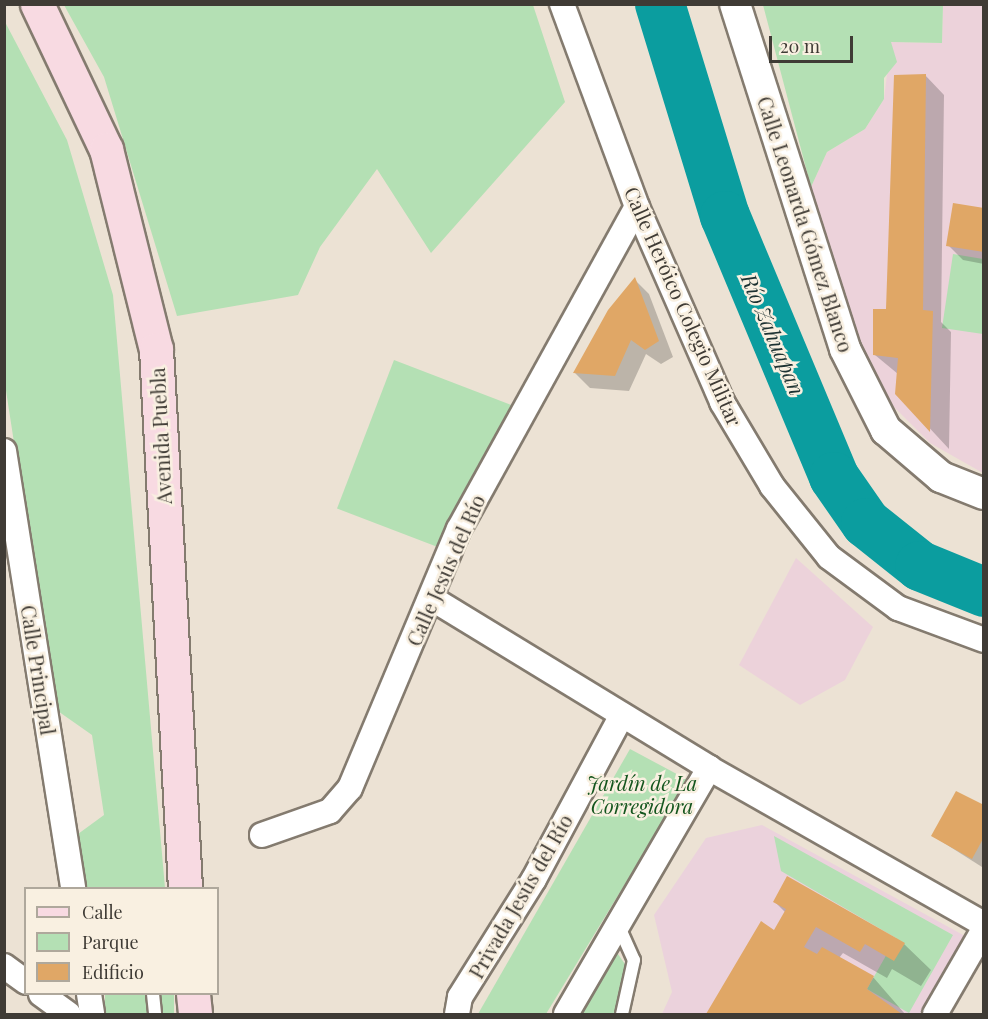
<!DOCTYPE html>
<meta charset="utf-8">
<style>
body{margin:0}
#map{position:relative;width:988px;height:1019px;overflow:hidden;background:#ece2d4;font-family:"Playfair Display",serif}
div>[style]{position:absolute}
.education>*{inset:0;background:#ecd2da}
.medical>*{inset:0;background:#ebd2dc}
.green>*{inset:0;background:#b4e0b4;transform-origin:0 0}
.shadow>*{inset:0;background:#0003}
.river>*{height:50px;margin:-25px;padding:0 25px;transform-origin:25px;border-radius:25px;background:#0b9d9f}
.building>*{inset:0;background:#e0a766}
.roads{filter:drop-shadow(2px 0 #847b6f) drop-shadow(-2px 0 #847b6f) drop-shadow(0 2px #847b6f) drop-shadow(0 -2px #847b6f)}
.service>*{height:12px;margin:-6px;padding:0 6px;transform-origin:6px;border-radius:6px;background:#fff}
.minor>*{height:24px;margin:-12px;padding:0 12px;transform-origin:12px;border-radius:12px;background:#fff}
.tertiary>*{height:30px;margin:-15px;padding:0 15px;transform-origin:15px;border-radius:15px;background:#fff}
.primary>*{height:33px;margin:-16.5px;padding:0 16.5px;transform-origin:16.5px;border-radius:16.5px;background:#f8dae2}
span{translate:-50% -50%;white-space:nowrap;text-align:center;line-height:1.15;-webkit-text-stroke:5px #f9f0e1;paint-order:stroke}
.street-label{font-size:20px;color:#3f3b35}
.park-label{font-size:20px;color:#13551d;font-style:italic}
.water-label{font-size:21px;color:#1d3232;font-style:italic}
.frame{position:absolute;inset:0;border:6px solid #3f3b35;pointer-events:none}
.legend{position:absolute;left:24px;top:887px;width:195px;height:108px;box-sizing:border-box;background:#f9f0e1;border:2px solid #afa89c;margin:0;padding:8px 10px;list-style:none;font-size:18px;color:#3f3b35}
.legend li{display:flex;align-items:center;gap:12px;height:30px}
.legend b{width:30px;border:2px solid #afa89c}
.scale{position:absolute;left:769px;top:36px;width:84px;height:27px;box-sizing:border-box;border:3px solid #3f3b35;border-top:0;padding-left:8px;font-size:18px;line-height:21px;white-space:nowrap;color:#3f3b35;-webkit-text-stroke:4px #f9f0e1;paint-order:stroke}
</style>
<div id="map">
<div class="education">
<div style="clip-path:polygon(943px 5px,983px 5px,983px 473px,930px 443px,887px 400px,857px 334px,811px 187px,827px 152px,865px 129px,884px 99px,891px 42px,942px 43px)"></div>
<div style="clip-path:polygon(796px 558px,873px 627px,845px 680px,800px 705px,739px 665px)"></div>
</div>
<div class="medical">
<div style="clip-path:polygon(762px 825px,965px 936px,920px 1014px,662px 1014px,672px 992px,654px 915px,706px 838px)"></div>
</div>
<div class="green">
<div style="clip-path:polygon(64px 5px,533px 5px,565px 102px,431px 253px,377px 169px,320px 247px,298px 295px,177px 316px,104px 77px)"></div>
<div style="clip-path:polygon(763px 5px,943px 5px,942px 43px,891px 42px,897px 62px,884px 78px,884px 99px,865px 129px,827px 152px,811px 187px)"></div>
<div style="clip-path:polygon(4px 20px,67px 140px,113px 295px,165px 888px,87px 888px,78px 834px,104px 815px,92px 735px,55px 709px,5px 384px)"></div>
<div style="clip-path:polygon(953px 254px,983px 259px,983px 334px,942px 328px)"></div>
<div style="left:394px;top:360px;width:126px;height:159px;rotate:21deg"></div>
<div style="clip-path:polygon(630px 749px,688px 780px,546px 1014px,478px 1014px)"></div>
<div style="clip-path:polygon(774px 836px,953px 935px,909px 1013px,867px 989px,896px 938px,781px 871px)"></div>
<div style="clip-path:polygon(613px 947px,627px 967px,622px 1000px,613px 1014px,571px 1014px)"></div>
<div style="left:105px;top:994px;width:69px;height:20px"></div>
</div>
<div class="shadow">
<div style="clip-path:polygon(925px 75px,944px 95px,941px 322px,951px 332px,949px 449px,897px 393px,898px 374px,875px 355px,888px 310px)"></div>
<div style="clip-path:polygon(984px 209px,984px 264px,963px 260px,948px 245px)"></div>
<div style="clip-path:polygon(635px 280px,649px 294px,673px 357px,661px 364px,646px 354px,629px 391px,590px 388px,575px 373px)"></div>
<div style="clip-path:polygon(984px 807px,984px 864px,982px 867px,933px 836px)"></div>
<div style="clip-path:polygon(775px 902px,904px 944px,931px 970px,921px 986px,892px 969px,887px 978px,843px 953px,839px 958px,873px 977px,905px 1014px,708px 1014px,762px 923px,775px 932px,786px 913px)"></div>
</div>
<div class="river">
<div style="left:660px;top:4px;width:222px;rotate:73deg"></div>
<div style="left:725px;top:216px;width:283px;rotate:67.3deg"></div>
<div style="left:834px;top:477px;width:56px;rotate:55.2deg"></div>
<div style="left:866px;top:523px;width:69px;rotate:38.5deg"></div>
<div style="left:920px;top:566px;width:69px;rotate:22.1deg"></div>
</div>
<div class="building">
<div style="clip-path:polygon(926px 74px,923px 310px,933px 311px,930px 432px,895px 394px,898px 358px,873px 355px,873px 309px,886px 309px,894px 75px)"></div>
<div style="clip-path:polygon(953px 203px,984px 208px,984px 252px,946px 246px)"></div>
<div style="clip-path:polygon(635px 277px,659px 341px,645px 350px,631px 340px,615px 376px,573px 373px,608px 310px)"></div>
<div style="clip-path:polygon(956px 791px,984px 805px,984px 837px,972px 859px,931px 836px)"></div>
<div style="clip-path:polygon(787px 876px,905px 943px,894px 961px,865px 944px,860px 952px,816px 927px,804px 947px,817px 954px,822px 947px,874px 976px,867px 989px,902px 1014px,706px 1014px,761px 921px,774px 930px,786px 909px,773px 902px)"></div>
</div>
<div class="roads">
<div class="service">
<div style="left:620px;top:929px;width:34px;rotate:66deg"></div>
<div style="left:634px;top:960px;width:55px;rotate:102.5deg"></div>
<div style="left:153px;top:994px;width:20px;rotate:84deg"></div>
</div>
<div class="minor">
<div style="left:562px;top:4px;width:216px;rotate:69.7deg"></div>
<div style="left:637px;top:207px;width:213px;rotate:66.4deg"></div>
<div style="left:722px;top:402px;width:98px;rotate:59.2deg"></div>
<div style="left:772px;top:486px;width:91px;rotate:51.2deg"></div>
<div style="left:829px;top:557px;width:86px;rotate:36.5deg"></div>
<div style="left:898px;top:608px;width:92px;rotate:20.4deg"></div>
<div style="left:4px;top:451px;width:442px;rotate:81deg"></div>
<div style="left:431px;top:598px;width:326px;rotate:31.4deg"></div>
<div style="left:709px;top:768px;width:316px;rotate:29.6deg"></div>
<div style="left:262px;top:835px;width:72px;rotate:-19.4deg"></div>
<div style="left:330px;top:811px;width:30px;rotate:-49deg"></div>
<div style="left:350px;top:788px;width:281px;rotate:-67.2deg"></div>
<div style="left:459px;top:529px;width:368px;rotate:-61.1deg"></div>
<div style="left:4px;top:966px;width:27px;rotate:36deg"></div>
<div style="left:41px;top:994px;width:34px;rotate:36deg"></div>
<div style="left:89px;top:994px;width:20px;rotate:81deg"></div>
<div style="left:457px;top:1014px;width:17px;rotate:-80deg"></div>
<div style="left:460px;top:997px;width:139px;rotate:-57.9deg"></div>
<div style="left:534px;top:879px;width:186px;rotate:-61.8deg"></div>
<div style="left:566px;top:1014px;width:285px;rotate:-59.8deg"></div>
<div style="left:935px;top:1014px;width:98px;rotate:-60deg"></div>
</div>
<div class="tertiary">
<div style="left:735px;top:4px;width:362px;rotate:72.3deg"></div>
<div style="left:845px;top:349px;width:91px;rotate:63.2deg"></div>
<div style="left:886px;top:430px;width:72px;rotate:40.5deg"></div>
<div style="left:941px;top:477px;width:46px;rotate:21.6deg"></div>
</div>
<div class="primary">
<div style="left:37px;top:4px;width:161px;rotate:64.6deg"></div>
<div style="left:106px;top:149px;width:206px;rotate:76deg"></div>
<div style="left:156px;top:349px;width:540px;rotate:86.92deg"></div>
<div style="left:193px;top:994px;width:20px;rotate:84deg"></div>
</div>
</div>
<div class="street-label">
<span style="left:806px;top:224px;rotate:72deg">Calle Leonarda Gómez Blanco</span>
<span style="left:684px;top:306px;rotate:66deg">Calle Heróico Colegio Militar</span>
<span style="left:160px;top:436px;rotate:-93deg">Avenida Puebla</span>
<span style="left:445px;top:570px;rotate:-66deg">Calle Jesús del Río</span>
<span style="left:39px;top:670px;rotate:81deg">Calle Principal</span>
<span style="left:520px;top:896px;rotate:-60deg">Privada Jesús del Río</span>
</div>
<div class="park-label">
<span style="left:642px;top:794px">Jardín de La<br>Corregidora</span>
</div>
<div class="water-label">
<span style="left:774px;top:334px;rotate:67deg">Río Zahuapan</span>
</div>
<div class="frame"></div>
<ul class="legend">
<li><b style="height:8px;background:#f8dae2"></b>Calle</li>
<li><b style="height:16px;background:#b4e0b4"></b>Parque</li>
<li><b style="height:16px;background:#e0a766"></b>Edificio</li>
</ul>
<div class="scale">20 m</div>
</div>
